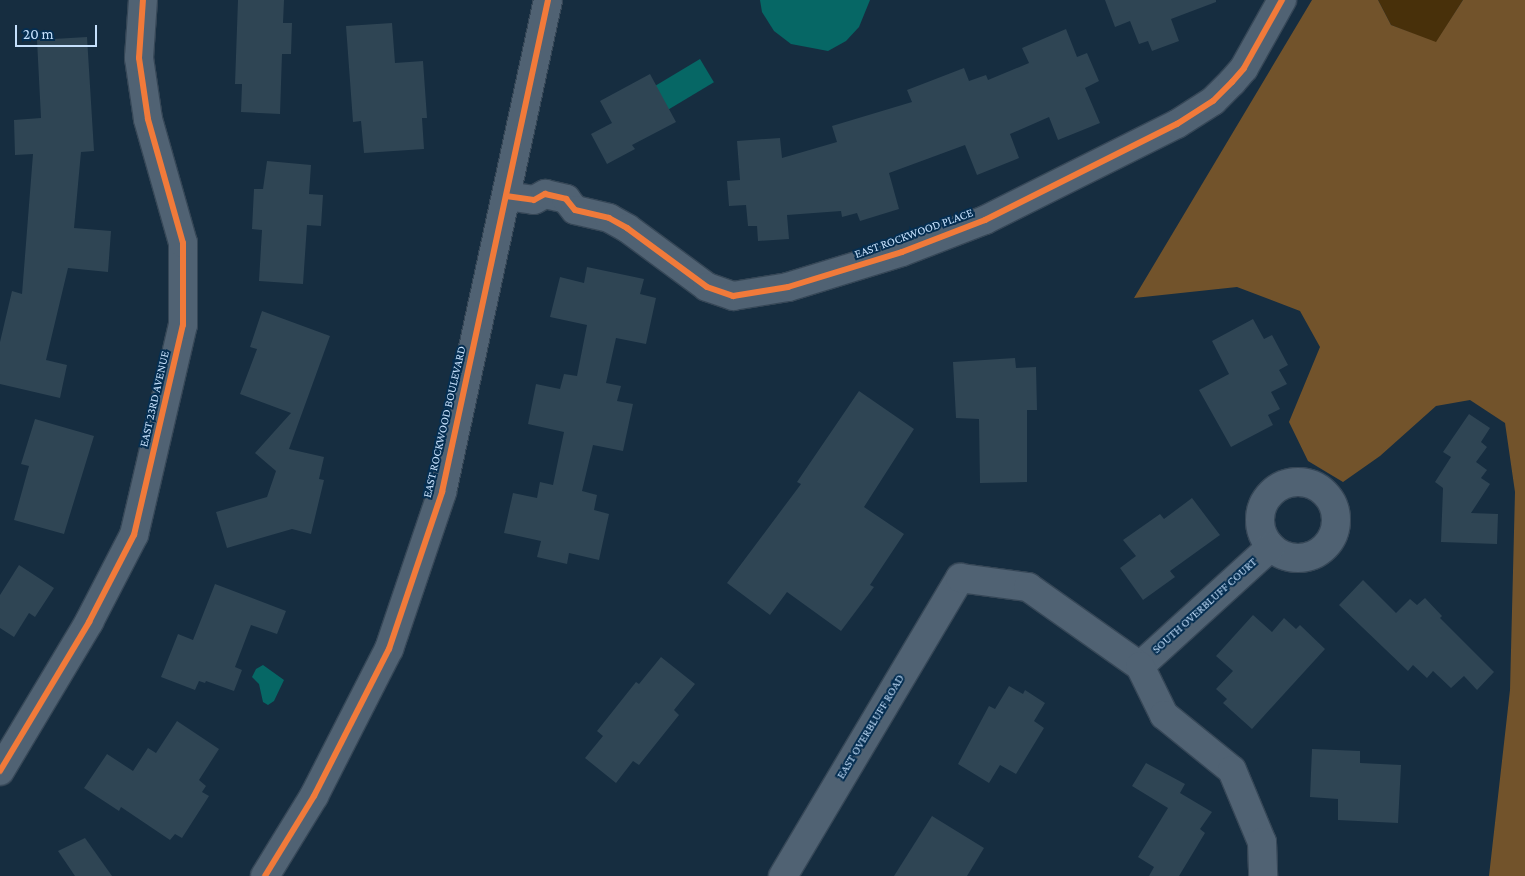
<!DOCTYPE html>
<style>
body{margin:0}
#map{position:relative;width:1525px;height:876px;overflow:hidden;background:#162d40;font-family:"Crimson Pro",serif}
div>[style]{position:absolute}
.green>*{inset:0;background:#48300a}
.forest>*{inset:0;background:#72532b}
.water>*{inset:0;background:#066765;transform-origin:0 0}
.building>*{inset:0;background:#2f4554}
.roads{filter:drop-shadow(1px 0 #364757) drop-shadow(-1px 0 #364757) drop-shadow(0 1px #364757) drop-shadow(0 -1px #364757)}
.minor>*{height:28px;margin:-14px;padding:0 14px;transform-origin:14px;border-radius:14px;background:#506273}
.minor>.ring{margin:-14px;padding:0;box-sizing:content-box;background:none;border:28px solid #506273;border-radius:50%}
.cycleway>*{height:6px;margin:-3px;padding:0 3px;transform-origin:3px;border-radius:3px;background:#f17a3a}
span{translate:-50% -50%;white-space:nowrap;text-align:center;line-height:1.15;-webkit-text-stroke:4px #052e51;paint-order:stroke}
.street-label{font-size:12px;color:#c5e0fc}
.scale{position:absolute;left:15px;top:25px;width:82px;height:22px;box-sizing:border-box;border:2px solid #c5e0fc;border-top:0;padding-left:6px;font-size:15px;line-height:18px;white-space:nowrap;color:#c5e0fc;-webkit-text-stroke:4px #052e51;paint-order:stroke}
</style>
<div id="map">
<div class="green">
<div style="clip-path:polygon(1378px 0,1463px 0,1436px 43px,1391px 25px)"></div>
</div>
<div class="forest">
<div style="clip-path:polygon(1312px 0,1378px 0,1391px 25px,1436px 42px,1463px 0,1525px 0,1525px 876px,1489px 876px,1510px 690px,1515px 492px,1505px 423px,1470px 400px,1436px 406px,1380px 456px,1343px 482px,1308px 461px,1289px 422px,1320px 347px,1300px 311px,1237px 287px,1134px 298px)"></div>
</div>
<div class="water">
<div style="clip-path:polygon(760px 0,870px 0,859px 27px,846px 41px,828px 51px,791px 44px,774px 31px,762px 12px)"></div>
<div style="left:700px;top:59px;width:27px;height:53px;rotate:59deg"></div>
<div style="clip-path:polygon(263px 665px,284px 680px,274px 701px,268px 705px,263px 702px,259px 684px,252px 677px,256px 669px)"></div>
</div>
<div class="building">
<div style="clip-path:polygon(238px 0,284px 0,283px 23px,292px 23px,291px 54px,282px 54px,280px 114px,241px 112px,242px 84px,235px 84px)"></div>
<div style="clip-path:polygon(1105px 0,1216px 0,1216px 2px,1171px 19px,1179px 41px,1152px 51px,1148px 41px,1139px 44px,1130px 21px,1115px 27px)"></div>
<div style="clip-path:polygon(392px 23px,395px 63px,423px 61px,427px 118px,422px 118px,424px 149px,364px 153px,361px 121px,353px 122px,346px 26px)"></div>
<div style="clip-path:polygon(1066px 29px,1077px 57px,1087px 53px,1099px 81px,1085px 88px,1100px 123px,1058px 140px,1049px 117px,1010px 134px,1019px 158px,977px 175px,965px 145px,889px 173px,899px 209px,860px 221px,857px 213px,842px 217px,841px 211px,787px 215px,789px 239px,758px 241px,757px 226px,748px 226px,746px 205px,729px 206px,727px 181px,740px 180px,737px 141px,780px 138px,782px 158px,837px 142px,832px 126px,912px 102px,907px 90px,964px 68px,969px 81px,986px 75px,988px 80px,1029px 63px,1022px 48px)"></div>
<div style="clip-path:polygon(87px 37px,94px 151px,81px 152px,74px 228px,111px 231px,108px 272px,68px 268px,46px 360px,67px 365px,60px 398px,0 384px,0 342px,12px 291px,22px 294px,33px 154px,15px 155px,14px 120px,41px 118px,37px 40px)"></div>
<div style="clip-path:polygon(650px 74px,676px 122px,632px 145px,635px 149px,607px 164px,591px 134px,612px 123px,600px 101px)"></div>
<div style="clip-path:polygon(267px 161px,311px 165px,309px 194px,323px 195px,321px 226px,307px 225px,303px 284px,259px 281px,262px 230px,252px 229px,254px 189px,263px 189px)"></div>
<div style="clip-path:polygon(587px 267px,644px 279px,640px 294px,656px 298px,646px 344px,616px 338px,606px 383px,621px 386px,617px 401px,633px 404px,623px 451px,593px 445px,582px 491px,597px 495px,594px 510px,609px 514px,599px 560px,569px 553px,567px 564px,537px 557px,541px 541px,504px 533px,513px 493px,537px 498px,540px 482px,553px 485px,564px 432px,528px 424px,536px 384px,560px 389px,564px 374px,577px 376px,587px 325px,550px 317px,560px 277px,584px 283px)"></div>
<div style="clip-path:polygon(262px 311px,330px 336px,289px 449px,324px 457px,319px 479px,324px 480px,311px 534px,292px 529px,227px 548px,216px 512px,267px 497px,276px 471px,255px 453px,291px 413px,240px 394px,257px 349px,250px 347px)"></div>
<div style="clip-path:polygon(1253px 319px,1264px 339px,1272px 335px,1288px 365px,1279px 370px,1287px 384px,1271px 392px,1280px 409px,1268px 415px,1273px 425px,1231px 447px,1199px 390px,1229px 374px,1212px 341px)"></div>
<div style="clip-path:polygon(1015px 358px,1016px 368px,1036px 367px,1037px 410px,1027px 410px,1027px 482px,980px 483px,979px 419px,956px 418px,953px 362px)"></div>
<div style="clip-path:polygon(859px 391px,914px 429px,864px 507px,904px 534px,870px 585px,874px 587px,841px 631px,787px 592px,770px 615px,727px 583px,801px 484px,797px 482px)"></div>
<div style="clip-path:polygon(1469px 414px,1490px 428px,1481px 442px,1487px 447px,1476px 462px,1487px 470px,1481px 478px,1490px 484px,1471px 513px,1498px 514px,1497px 544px,1441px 542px,1443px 488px,1435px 482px,1451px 457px,1443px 452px)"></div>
<div style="clip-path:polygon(35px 419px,94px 436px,64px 534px,14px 520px,29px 466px,21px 464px)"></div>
<div style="clip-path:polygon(1192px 498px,1220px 535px,1170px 571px,1175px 577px,1143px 600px,1120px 568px,1136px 556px,1123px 540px,1160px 514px,1164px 519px)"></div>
<div style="clip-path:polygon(19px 565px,54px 588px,35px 617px,29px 613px,14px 637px,0 628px,0 595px)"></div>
<div style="clip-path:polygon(1363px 580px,1396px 613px,1410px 599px,1417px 605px,1425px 598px,1442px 616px,1440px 618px,1494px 672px,1477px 690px,1464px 676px,1451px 688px,1433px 671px,1427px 678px,1413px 665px,1408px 671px,1339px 605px)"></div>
<div style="clip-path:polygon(215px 584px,286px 611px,277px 634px,251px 625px,235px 667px,242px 670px,234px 691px,206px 681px,205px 683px,199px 681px,195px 690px,161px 677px,178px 634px,193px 640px)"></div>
<div style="clip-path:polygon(1253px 615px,1272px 632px,1284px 618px,1296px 629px,1300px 625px,1325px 649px,1252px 729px,1223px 703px,1227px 699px,1216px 689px,1233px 671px,1216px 656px)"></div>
<div style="clip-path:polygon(661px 657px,695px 684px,674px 710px,679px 715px,639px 765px,633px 761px,616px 783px,585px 758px,603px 736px,597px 731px,636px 682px,639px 684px)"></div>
<div style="clip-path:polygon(1009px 686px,1023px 694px,1025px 690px,1045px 703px,1034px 721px,1044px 728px,1016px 774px,1000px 765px,989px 783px,958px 764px,989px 706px,995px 709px)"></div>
<div style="clip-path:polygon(177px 721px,219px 749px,199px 780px,206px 786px,202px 792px,209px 796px,182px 838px,175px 834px,170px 840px,121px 807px,119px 811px,84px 788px,107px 754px,133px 771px,148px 748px,156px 753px)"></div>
<div style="clip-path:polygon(1312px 749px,1360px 751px,1360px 763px,1401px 765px,1398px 823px,1338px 820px,1338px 799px,1310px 797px)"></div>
<div style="clip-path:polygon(1146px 763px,1185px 784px,1180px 793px,1212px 812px,1200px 829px,1205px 833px,1179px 876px,1149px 876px,1154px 867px,1138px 857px,1168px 808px,1132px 786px)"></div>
<div style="clip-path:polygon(932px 816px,984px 848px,967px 876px,894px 876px)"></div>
<div style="clip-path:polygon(85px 838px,112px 876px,75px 876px,58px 851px)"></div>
</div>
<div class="roads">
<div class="minor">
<div style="left:506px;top:196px;width:28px;rotate:8deg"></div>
<div style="left:534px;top:200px;width:13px;rotate:-29deg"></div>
<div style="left:545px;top:194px;width:22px;rotate:13deg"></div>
<div style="left:566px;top:199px;width:14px;rotate:51deg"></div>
<div style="left:575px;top:210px;width:35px;rotate:13deg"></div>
<div style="left:609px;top:218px;width:21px;rotate:29deg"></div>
<div style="left:627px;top:228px;width:99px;rotate:36.4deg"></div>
<div style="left:707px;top:287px;width:28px;rotate:19deg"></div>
<div style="left:733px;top:296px;width:56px;rotate:-9.3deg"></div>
<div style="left:788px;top:287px;width:119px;rotate:-17.1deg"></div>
<div style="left:902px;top:252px;width:89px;rotate:-21.1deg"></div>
<div style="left:985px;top:220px;width:215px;rotate:-26.6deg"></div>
<div style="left:1177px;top:124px;width:43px;rotate:-32.6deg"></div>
<div style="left:1213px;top:101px;width:27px;rotate:-45deg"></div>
<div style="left:1232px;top:82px;width:18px;rotate:-49deg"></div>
<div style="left:1244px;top:68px;width:78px;rotate:-60.8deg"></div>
<div class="ring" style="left:1260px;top:482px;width:48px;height:48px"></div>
<div style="left:1140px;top:666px;width:177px;rotate:-42.3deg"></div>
<div style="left:0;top:771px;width:174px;rotate:-59.1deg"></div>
<div style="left:89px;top:622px;width:98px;rotate:-62.7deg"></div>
<div style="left:134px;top:535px;width:216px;rotate:-76.9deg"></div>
<div style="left:183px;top:325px;width:82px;rotate:-90deg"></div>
<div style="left:183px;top:243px;width:129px;rotate:-105.8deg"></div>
<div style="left:148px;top:119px;width:62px;rotate:-98.4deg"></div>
<div style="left:139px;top:58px;width:58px;rotate:-86.1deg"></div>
<div style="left:265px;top:876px;width:94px;rotate:-58.5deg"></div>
<div style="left:314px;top:796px;width:165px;rotate:-63deg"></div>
<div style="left:389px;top:649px;width:166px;rotate:-71.3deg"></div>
<div style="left:442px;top:492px;width:503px;rotate:-77.84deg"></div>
<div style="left:783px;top:876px;width:347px;rotate:-59.3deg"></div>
<div style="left:960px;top:578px;width:69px;rotate:7.5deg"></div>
<div style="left:1028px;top:587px;width:137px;rotate:35.2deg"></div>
<div style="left:1140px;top:666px;width:55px;rotate:63.9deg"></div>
<div style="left:1164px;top:715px;width:87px;rotate:39deg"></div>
<div style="left:1232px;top:770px;width:78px;rotate:67.4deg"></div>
<div style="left:1262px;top:842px;width:34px;rotate:88deg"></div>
</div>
</div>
<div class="cycleway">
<div style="left:506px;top:196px;width:28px;rotate:8deg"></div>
<div style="left:534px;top:200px;width:13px;rotate:-29deg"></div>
<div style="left:545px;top:194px;width:22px;rotate:13deg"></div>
<div style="left:566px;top:199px;width:14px;rotate:51deg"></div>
<div style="left:575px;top:210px;width:35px;rotate:13deg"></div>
<div style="left:609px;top:218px;width:21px;rotate:29deg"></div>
<div style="left:627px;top:228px;width:99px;rotate:36.4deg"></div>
<div style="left:707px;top:287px;width:28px;rotate:19deg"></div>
<div style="left:733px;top:296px;width:56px;rotate:-9.3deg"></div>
<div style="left:788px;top:287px;width:119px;rotate:-17.1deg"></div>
<div style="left:902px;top:252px;width:89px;rotate:-21.1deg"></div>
<div style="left:985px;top:220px;width:215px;rotate:-26.6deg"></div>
<div style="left:1177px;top:124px;width:43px;rotate:-32.6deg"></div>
<div style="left:1213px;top:101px;width:27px;rotate:-45deg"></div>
<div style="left:1232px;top:82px;width:18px;rotate:-49deg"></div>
<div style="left:1244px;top:68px;width:78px;rotate:-60.8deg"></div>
<div style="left:0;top:771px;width:174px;rotate:-59.1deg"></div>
<div style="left:89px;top:622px;width:98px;rotate:-62.7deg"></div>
<div style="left:134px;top:535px;width:216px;rotate:-76.9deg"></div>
<div style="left:183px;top:325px;width:82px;rotate:-90deg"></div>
<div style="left:183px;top:243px;width:129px;rotate:-105.8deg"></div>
<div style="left:148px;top:119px;width:62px;rotate:-98.4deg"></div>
<div style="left:139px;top:58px;width:58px;rotate:-86.1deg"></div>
<div style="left:265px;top:876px;width:94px;rotate:-58.5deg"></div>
<div style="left:314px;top:796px;width:165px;rotate:-63deg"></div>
<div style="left:389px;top:649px;width:166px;rotate:-71.3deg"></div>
<div style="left:442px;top:492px;width:503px;rotate:-77.84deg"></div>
</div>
<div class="street-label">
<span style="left:914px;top:234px;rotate:-20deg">EAST ROCKWOOD PLACE</span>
<span style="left:155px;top:399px;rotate:-77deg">EAST 23RD AVENUE</span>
<span style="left:445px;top:422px;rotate:-77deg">EAST ROCKWOOD BOULEVARD</span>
<span style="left:1205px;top:606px;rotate:-42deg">SOUTH OVERBLUFF COURT</span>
<span style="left:871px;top:727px;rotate:-59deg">EAST OVERBLUFF ROAD</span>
</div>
<div class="scale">20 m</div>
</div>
